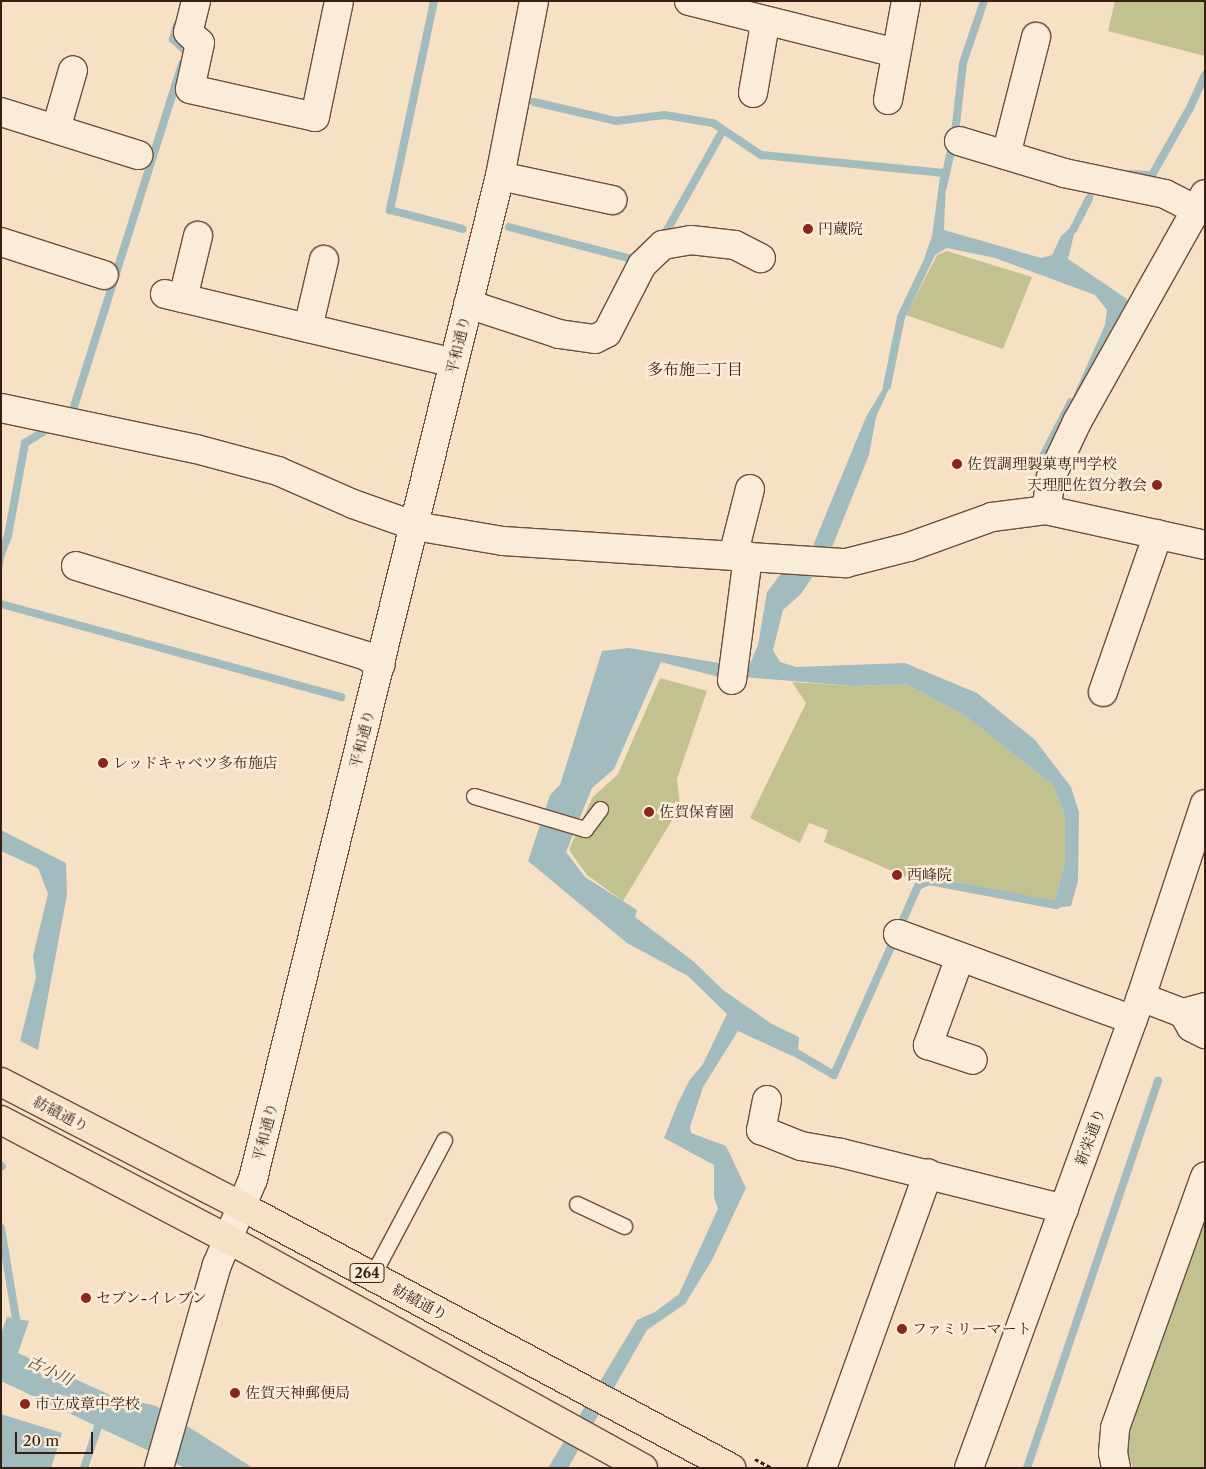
<!DOCTYPE html>
<meta charset="utf-8">
<style>
body{margin:0}
#map{position:relative;width:1206px;height:1469px;overflow:hidden;background:#f7e1c4;font-family:"Libre Caslon Text","Noto Serif JP",serif}
div>[style]{position:absolute}
.green>*{inset:0;background:#c2c190}
.water>*{inset:0;background:#a2bbbe}
.stream>*{height:8px;margin:-4px;padding:0 4px;transform-origin:4px;border-radius:4px;background:#a2bbbe}
.path>*{height:3px;margin-top:-1.5px;transform-origin:0;background:repeating-linear-gradient(90deg,#391e13 0 4px,transparent 0 6.5px)}
.roads{filter:drop-shadow(1px 0 #684f3f) drop-shadow(-1px 0 #684f3f) drop-shadow(0 1px #684f3f) drop-shadow(0 -1px #684f3f)}
.lane>*{height:15px;margin:-7.5px;padding:0 7.5px;transform-origin:7.5px;border-radius:7.5px;background:#faecd9}
.street>*{height:28px;margin:-14px;padding:0 14px;transform-origin:14px;border-radius:14px;background:#faecd9}
.secondary>*{height:28px;margin:-14px;padding:0 14px;transform-origin:14px;border-radius:14px;background:#faecd9}
.highway>*{height:28px;margin:-14px;padding:0 14px;transform-origin:14px;border-radius:14px;background:#f7e1c4}
.dots>*{width:14px;height:14px;translate:-50% -50%;box-sizing:border-box;border:2px solid #faecd9;border-radius:50%}
span{translate:-50% -50%;white-space:nowrap;text-align:center;line-height:1.15;-webkit-text-stroke:5px #faecd9;paint-order:stroke}
.shield-label span{padding:1px 4px;background:#faecd9;border:1px solid;border-radius:4px;-webkit-text-stroke-width:0}
.shield-label{font-size:14px;color:#391e13;font-weight:700}
.poi-label{font-size:15px;color:#391e13}
.left{translate:0 -50%;text-align:left}
.right{translate:-100% -50%;text-align:right}
.street-label{font-size:15px;color:#391e13}
.neighbourhood-label{font-size:16px;color:#391e13}
.water-label{font-size:16px;color:#584d46;font-style:italic}
.frame{position:absolute;inset:0;border:2px solid #391e13;pointer-events:none}
.scale{position:absolute;left:15px;top:1432px;width:78px;height:22px;box-sizing:border-box;border:2px solid #391e13;border-top:0;padding-left:6px;font-size:15px;line-height:18px;white-space:nowrap;color:#391e13;-webkit-text-stroke:4px #faecd9;paint-order:stroke}
</style>
<div id="map">
<div class="green">
<div style="clip-path:polygon(1115px 1px,1205px 1px,1205px 56px,1108px 31px)"></div>
<div style="clip-path:polygon(947px 251px,1032px 277px,1003px 349px,906px 315px,937px 255px)"></div>
<div style="clip-path:polygon(660px 678px,707px 691px,677px 779px,680px 807px,623px 901px,587px 875px,569px 850px,592px 798px,618px 774px)"></div>
<div style="clip-path:polygon(792px 682px,853px 686px,906px 684px,964px 715px,1053px 785px,1065px 816px,1065px 862px,1053px 908px,969px 892px,962px 883px,929px 876px,916px 881px,824px 842px,828px 830px,809px 823px,800px 843px,750px 818px,806px 703px)"></div>
<div style="clip-path:polygon(1205px 1214px,1205px 1468px,1133px 1468px,1128px 1451px,1130px 1426px)"></div>
</div>
<div class="water">
<div style="clip-path:polygon(940px 177px,946px 180px,944px 230px,1041px 258px,1052px 255px,1061px 236px,1077px 222px,1068px 259px,1127px 299px,1129px 307px,1067px 410px,1105px 325px,1107px 310px,1095px 295px,995px 258px,947px 248px,923px 262px,932px 236px)"></div>
<div style="clip-path:polygon(890px 377px,892px 382px,876px 417px,869px 455px,829px 555px,810px 553px,866px 417px)"></div>
<div style="clip-path:polygon(8px 536px,1px 575px,1px 547px)"></div>
<div style="clip-path:polygon(783px 571px,815px 573px,801px 594px,783px 610px,773px 650px,780px 662px,796px 667px,905px 663px,977px 693px,1035px 740px,1071px 787px,1079px 812px,1078px 881px,1071px 906px,1053px 908px,1065px 862px,1065px 816px,1053px 785px,964px 715px,906px 684px,853px 686px,744px 677px,744px 668px,750px 664px,758px 645px,767px 592px)"></div>
<div style="clip-path:polygon(629px 648px,719px 663px,719px 677px,661px 662px,614px 769px,592px 788px,566px 852px,585px 877px,637px 910px,635px 917px,693px 961px,723px 990px,772px 1024px,799px 1037px,798px 1050px,792px 1056px,738px 1031px,703px 1087px,690px 1127px,691px 1133px,726px 1146px,746px 1188px,712px 1260px,685px 1304px,647px 1330px,568px 1468px,548px 1468px,637px 1320px,655px 1312px,679px 1294px,718px 1209px,714px 1197px,714px 1165px,664px 1138px,678px 1103px,689px 1081px,703px 1064px,727px 1014px,688px 976px,627px 943px,528px 861px,550px 795px,560px 785px,602px 651px)"></div>
<div style="clip-path:polygon(1px 830px,66px 863px,67px 895px,38px 1050px,20px 1041px,36px 977px,33px 956px,48px 894px,38px 868px,1px 851px)"></div>
<div style="clip-path:polygon(7px 1317px,29px 1321px,18px 1353px,110px 1395px,156px 1406px,253px 1468px,185px 1468px,1px 1381px,1px 1334px)"></div>
<div style="clip-path:polygon(1px 1414px,62px 1433px,51px 1468px,1px 1468px)"></div>
</div>
<div class="stream">
<div style="left:434px;top:1px;width:214px;rotate:101.9deg"></div>
<div style="left:390px;top:210px;width:75px;rotate:14.6deg"></div>
<div style="left:177px;top:25px;width:15px;rotate:106deg"></div>
<div style="left:173px;top:39px;width:18px;rotate:43deg"></div>
<div style="left:534px;top:102px;width:84px;rotate:13deg"></div>
<div style="left:616px;top:121px;width:49px;rotate:-7deg"></div>
<div style="left:665px;top:115px;width:49px;rotate:9.5deg"></div>
<div style="left:713px;top:123px;width:58px;rotate:33.7deg"></div>
<div style="left:761px;top:155px;width:184px;rotate:5.6deg"></div>
<div style="left:1130px;top:174px;width:22px;rotate:3deg"></div>
<div style="left:1152px;top:175px;width:79px;rotate:-60.5deg"></div>
<div style="left:1191px;top:106px;width:34px;rotate:-66deg"></div>
<div style="left:943px;top:187px;width:55px;rotate:-77.5deg"></div>
<div style="left:955px;top:133px;width:70px;rotate:-83.5deg"></div>
<div style="left:963px;top:63px;width:65px;rotate:-71.3deg"></div>
<div style="left:509px;top:227px;width:131px;rotate:14.6deg"></div>
<div style="left:1073px;top:230px;width:36px;rotate:-63deg"></div>
<div style="left:666px;top:232px;width:117px;rotate:-60.8deg"></div>
<div style="left:887px;top:386px;width:70px;rotate:-78.5deg"></div>
<div style="left:901px;top:317px;width:72px;rotate:-64.5deg"></div>
<div style="left:68px;top:416px;width:5px;rotate:-37deg"></div>
<div style="left:72px;top:413px;width:366px;rotate:-72.5deg"></div>
<div style="left:1041px;top:460px;width:65px;rotate:-62.7deg"></div>
<div style="left:1px;top:554px;width:19px;rotate:-69deg"></div>
<div style="left:8px;top:536px;width:95px;rotate:-79.6deg"></div>
<div style="left:25px;top:443px;width:32px;rotate:-32deg"></div>
<div style="left:1px;top:604px;width:353px;rotate:15.3deg"></div>
<div style="left:659px;top:657px;width:89px;rotate:10.3deg"></div>
<div style="left:747px;top:673px;width:14px;rotate:-25deg"></div>
<div style="left:760px;top:667px;width:34px;rotate:14deg"></div>
<div style="left:793px;top:675px;width:124px;rotate:0.5deg"></div>
<div style="left:917px;top:676px;width:59px;rotate:27deg"></div>
<div style="left:970px;top:703px;width:118px;rotate:41.6deg"></div>
<div style="left:1058px;top:781px;width:42px;rotate:67.7deg"></div>
<div style="left:1074px;top:820px;width:42px;rotate:92.7deg"></div>
<div style="left:1072px;top:862px;width:40px;rotate:102deg"></div>
<div style="left:1064px;top:901px;width:9px;rotate:153deg"></div>
<div style="left:1056px;top:905px;width:129px;rotate:-169.3deg"></div>
<div style="left:929px;top:881px;width:12px;rotate:156deg"></div>
<div style="left:918px;top:886px;width:207px;rotate:114deg"></div>
<div style="left:834px;top:1075px;width:42px;rotate:-149.7deg"></div>
<div style="left:798px;top:1054px;width:74px;rotate:-147.2deg"></div>
<div style="left:736px;top:1014px;width:69px;rotate:-135.6deg"></div>
<div style="left:687px;top:966px;width:64px;rotate:-147.1deg"></div>
<div style="left:633px;top:931px;width:101px;rotate:-139.8deg"></div>
<div style="left:556px;top:866px;width:17px;rotate:-111deg"></div>
<div style="left:550px;top:850px;width:61px;rotate:-69.8deg"></div>
<div style="left:571px;top:793px;width:136px;rotate:-66.1deg"></div>
<div style="left:626px;top:669px;width:35px;rotate:-20deg"></div>
<div style="left:1px;top:1167px;width:1px;rotate:-45deg"></div>
<div style="left:1px;top:1228px;width:92px;rotate:80.6deg"></div>
<div style="left:16px;top:1319px;width:9px;rotate:111deg"></div>
<div style="left:84px;top:1468px;width:53px;rotate:-71.2deg"></div>
<div style="left:1027px;top:1468px;width:409px;rotate:-71.3deg"></div>
</div>
<div class="path">
<div style="left:755px;top:1459px;width:19px;rotate:28deg"></div>
</div>
<div class="roads">
<div class="lane">
<div style="left:474px;top:796px;width:116px;rotate:16.6deg"></div>
<div style="left:585px;top:829px;width:25px;rotate:-53deg"></div>
<div style="left:577px;top:1204px;width:52px;rotate:25.1deg"></div>
<div style="left:372px;top:1276px;width:154px;rotate:-62.1deg"></div>
</div>
<div class="street">
<div style="left:196px;top:1px;width:32px;rotate:104deg"></div>
<div style="left:188px;top:32px;width:16px;rotate:43deg"></div>
<div style="left:200px;top:43px;width:47px;rotate:102.3deg"></div>
<div style="left:190px;top:89px;width:128px;rotate:12.6deg"></div>
<div style="left:315px;top:117px;width:118px;rotate:-78.3deg"></div>
<div style="left:689px;top:1px;width:213px;rotate:14.1deg"></div>
<div style="left:753px;top:93px;width:64px;rotate:-80.1deg"></div>
<div style="left:764px;top:30px;width:10px;rotate:-114deg"></div>
<div style="left:888px;top:100px;width:101px;rotate:-79.7deg"></div>
<div style="left:1px;top:112px;width:144px;rotate:17.4deg"></div>
<div style="left:56px;top:129px;width:61px;rotate:-73.9deg"></div>
<div style="left:959px;top:141px;width:110px;rotate:16.9deg"></div>
<div style="left:1064px;top:173px;width:103px;rotate:11.7deg"></div>
<div style="left:1165px;top:194px;width:33px;rotate:27deg"></div>
<div style="left:1006px;top:155px;width:122px;rotate:-75.7deg"></div>
<div style="left:500px;top:176px;width:115px;rotate:12.1deg"></div>
<div style="left:1px;top:242px;width:108px;rotate:17.8deg"></div>
<div style="left:165px;top:294px;width:297px;rotate:13.4deg"></div>
<div style="left:183px;top:298px;width:64px;rotate:-76.4deg"></div>
<div style="left:468px;top:304px;width:96px;rotate:18.2deg"></div>
<div style="left:559px;top:334px;width:36px;rotate:8deg"></div>
<div style="left:595px;top:339px;width:13px;rotate:-27deg"></div>
<div style="left:607px;top:333px;width:76px;rotate:-62.8deg"></div>
<div style="left:642px;top:265px;width:29px;rotate:-44deg"></div>
<div style="left:663px;top:245px;width:28px;rotate:-10deg"></div>
<div style="left:691px;top:240px;width:44px;rotate:6.5deg"></div>
<div style="left:735px;top:245px;width:29px;rotate:27deg"></div>
<div style="left:308px;top:328px;width:70px;rotate:-76.8deg"></div>
<div style="left:1px;top:408px;width:199px;rotate:11.9deg"></div>
<div style="left:196px;top:449px;width:85px;rotate:15deg"></div>
<div style="left:278px;top:471px;width:82px;rotate:23.7deg"></div>
<div style="left:353px;top:504px;width:66px;rotate:19.5deg"></div>
<div style="left:415px;top:526px;width:89px;rotate:9.7deg"></div>
<div style="left:503px;top:541px;width:344px;rotate:3.7deg"></div>
<div style="left:846px;top:563px;width:65px;rotate:-14.3deg"></div>
<div style="left:909px;top:547px;width:88px;rotate:-19.9deg"></div>
<div style="left:992px;top:517px;width:54px;rotate:-7.4deg"></div>
<div style="left:1046px;top:510px;width:163px;rotate:12.4deg"></div>
<div style="left:1046px;top:510px;width:33px;rotate:-81deg"></div>
<div style="left:1051px;top:477px;width:61px;rotate:-64.7deg"></div>
<div style="left:1077px;top:422px;width:261px;rotate:-60.7deg"></div>
<div style="left:733px;top:556px;width:69px;rotate:-75.8deg"></div>
<div style="left:76px;top:566px;width:304px;rotate:17.2deg"></div>
<div style="left:366px;top:656px;width:17px;rotate:31deg"></div>
<div style="left:732px;top:680px;width:125px;rotate:-82.6deg"></div>
<div style="left:1103px;top:692px;width:167px;rotate:-70.8deg"></div>
<div style="left:898px;top:934px;width:250px;rotate:20.1deg"></div>
<div style="left:960px;top:957px;width:94px;rotate:110deg"></div>
<div style="left:928px;top:1045px;width:47px;rotate:18.4deg"></div>
<div style="left:1141px;top:997px;width:45px;rotate:20.9deg"></div>
<div style="left:1183px;top:1013px;width:23px;rotate:-15deg"></div>
<div style="left:1183px;top:1013px;width:16px;rotate:60deg"></div>
<div style="left:1191px;top:1027px;width:16px;rotate:27deg"></div>
<div style="left:767px;top:1100px;width:31px;rotate:101deg"></div>
<div style="left:761px;top:1130px;width:43px;rotate:21.8deg"></div>
<div style="left:801px;top:1146px;width:41px;rotate:9.9deg"></div>
<div style="left:841px;top:1153px;width:230px;rotate:14.1deg"></div>
<div style="left:822px;top:1468px;width:313px;rotate:-70.2deg"></div>
</div>
<div class="secondary">
<div style="left:159px;top:1468px;width:211px;rotate:-74.1deg"></div>
<div style="left:217px;top:1265px;width:93px;rotate:-67.3deg"></div>
<div style="left:253px;top:1179px;width:1033px;rotate:-76.17deg"></div>
<div style="left:500px;top:176px;width:178px;rotate:-79deg"></div>
<div style="left:969px;top:1468px;width:501px;rotate:-69.94deg"></div>
<div style="left:1141px;top:997px;width:203px;rotate:-71.7deg"></div>
<div style="left:1116px;top:1468px;width:15px;rotate:-101deg"></div>
<div style="left:1113px;top:1453px;width:25px;rotate:-85deg"></div>
<div style="left:1115px;top:1428px;width:267px;rotate:-70.3deg"></div>
</div>
<div class="highway">
<div style="left:1px;top:1082px;width:270px;rotate:27.3deg"></div>
<div style="left:241px;top:1206px;width:556px;rotate:28.13deg"></div>
<div style="left:1px;top:1120px;width:256px;rotate:27.7deg"></div>
<div style="left:228px;top:1239px;width:474px;rotate:28.9deg"></div>
</div>
</div>
<div class="dots">
<div style="left:808px;top:229px;background:#8f2418"></div>
<div style="left:957px;top:464px;background:#8f2418"></div>
<div style="left:1157px;top:485px;background:#8f2418"></div>
<div style="left:103px;top:763px;background:#8f2418"></div>
<div style="left:649px;top:812px;background:#8f2418"></div>
<div style="left:897px;top:875px;background:#8f2418"></div>
<div style="left:86px;top:1298px;background:#8f2418"></div>
<div style="left:902px;top:1329px;background:#8f2418"></div>
<div style="left:235px;top:1393px;background:#8f2418"></div>
<div style="left:25px;top:1404px;background:#8f2418"></div>
</div>
<div class="shield-label">
<span style="left:367px;top:1273px">264</span>
</div>
<div class="poi-label">
<span class="left" style="left:818px;top:229px">円蔵院</span>
<span class="left" style="left:967px;top:464px">佐賀調理製菓専門学校</span>
<span class="right" style="left:1147px;top:485px">天理肥佐賀分教会</span>
<span class="left" style="left:113px;top:763px">レッドキャベツ多布施店</span>
<span class="left" style="left:659px;top:812px">佐賀保育園</span>
<span class="left" style="left:907px;top:875px">西峰院</span>
<span class="left" style="left:96px;top:1298px">セブン-イレブン</span>
<span class="left" style="left:912px;top:1329px">ファミリーマート</span>
<span class="left" style="left:245px;top:1393px">佐賀天神郵便局</span>
<span class="left" style="left:35px;top:1404px">市立成章中学校</span>
</div>
<div class="street-label">
<span style="left:458px;top:345px;rotate:-77deg">平和通り</span>
<span style="left:362px;top:739px;rotate:-76deg">平和通り</span>
<span style="left:61px;top:1114px;rotate:27deg">紡績通り</span>
<span style="left:265px;top:1132px;rotate:-76deg">平和通り</span>
<span style="left:1090px;top:1137px;rotate:-70deg">新栄通り</span>
<span style="left:420px;top:1302px;rotate:28deg">紡績通り</span>
</div>
<div class="neighbourhood-label">
<span style="left:695px;top:369px">多布施二丁目</span>
</div>
<div class="water-label">
<span style="left:50px;top:1370px;rotate:25deg">古小川</span>
</div>
<div class="frame"></div>
<div class="scale">20 m</div>
</div>
